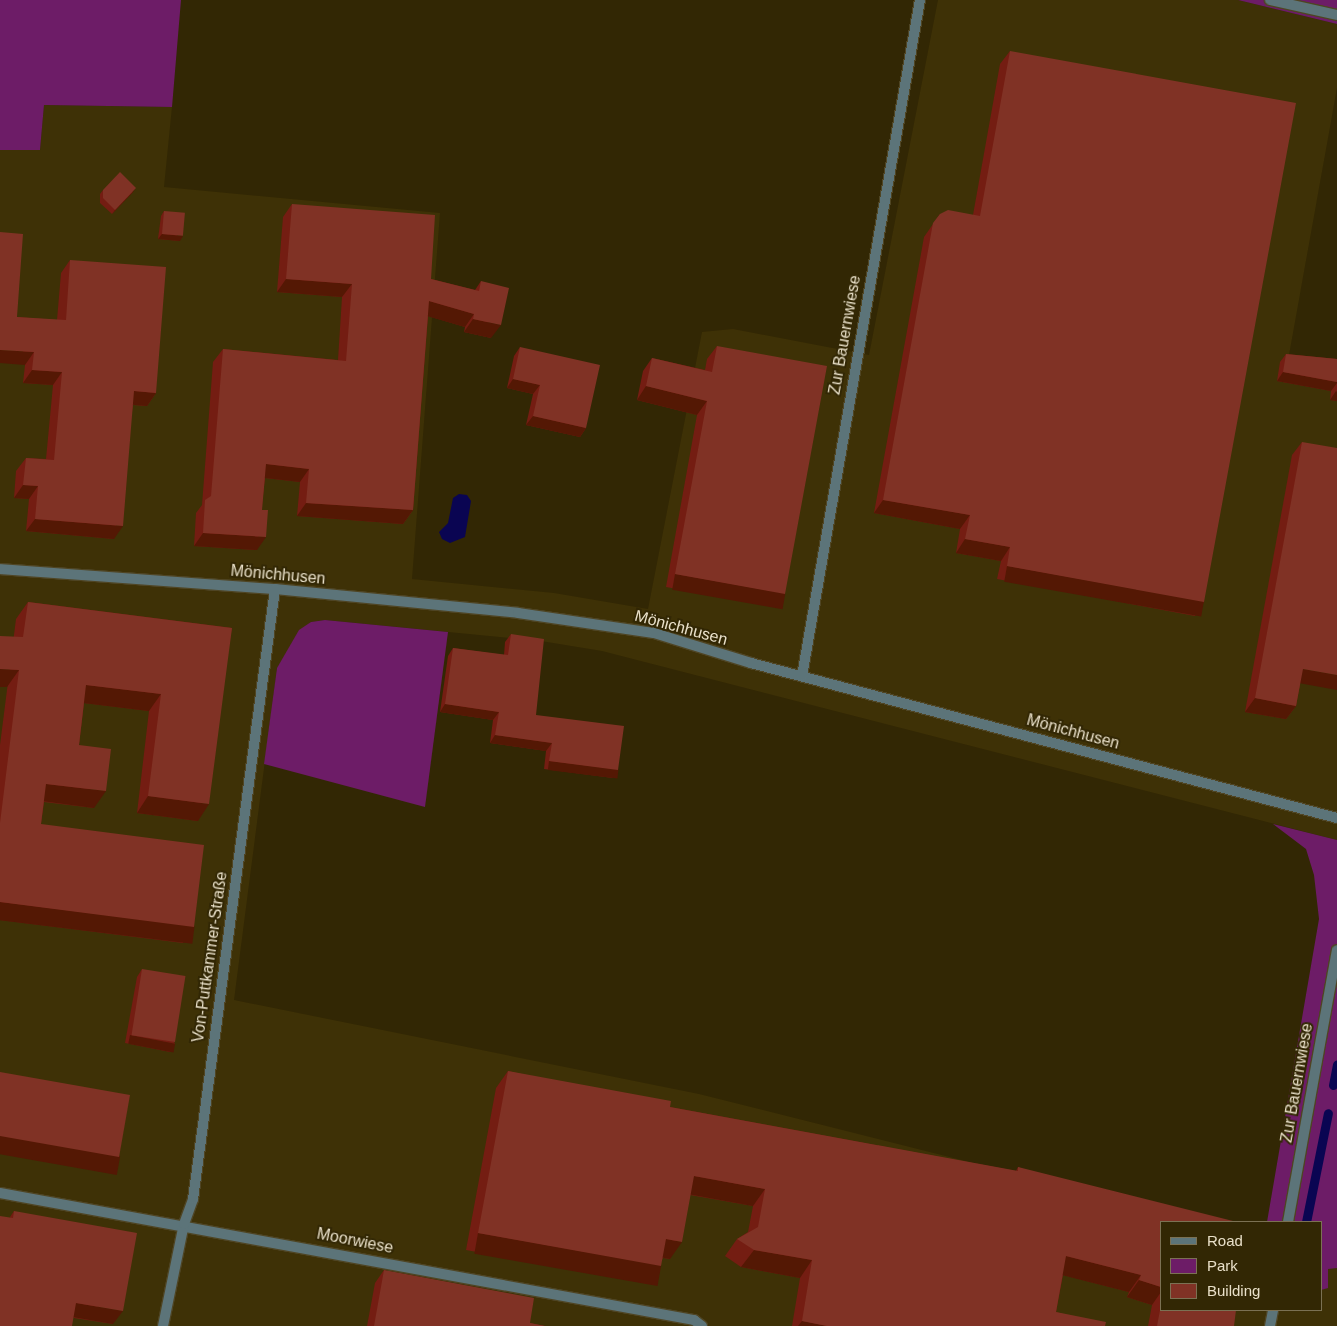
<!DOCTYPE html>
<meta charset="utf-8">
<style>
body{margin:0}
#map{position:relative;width:1337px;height:1326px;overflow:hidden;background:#322704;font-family:Helvetica,sans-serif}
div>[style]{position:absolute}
.built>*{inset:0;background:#3e3106}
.green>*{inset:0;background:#6d1c67}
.water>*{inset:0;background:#0a0552}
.stream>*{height:9px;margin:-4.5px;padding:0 4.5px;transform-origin:4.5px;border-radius:4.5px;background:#0a0552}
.roads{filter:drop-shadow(1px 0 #4f4524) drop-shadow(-1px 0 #4f4524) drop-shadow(0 1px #4f4524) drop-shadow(0 -1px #4f4524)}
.minor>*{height:10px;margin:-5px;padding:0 5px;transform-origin:5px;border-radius:5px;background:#5c7479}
.wall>*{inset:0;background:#741d12}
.shaded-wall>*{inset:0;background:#541804;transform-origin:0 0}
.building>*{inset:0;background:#803225;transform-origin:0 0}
span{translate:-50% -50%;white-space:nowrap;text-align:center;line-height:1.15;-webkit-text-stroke:4px #322704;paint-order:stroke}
.street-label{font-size:16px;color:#e9e0c9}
.legend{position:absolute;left:1160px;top:1221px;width:162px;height:90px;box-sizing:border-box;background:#322704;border:1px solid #7b7153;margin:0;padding:6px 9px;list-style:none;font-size:15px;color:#e9e0c9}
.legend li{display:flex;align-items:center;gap:10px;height:25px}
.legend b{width:25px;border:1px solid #7b7153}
</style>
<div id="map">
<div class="built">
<div style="clip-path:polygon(938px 0,1238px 0,1337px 24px,1337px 88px,1289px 355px,1337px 364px,1337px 840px,602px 651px,541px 641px,325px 620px,311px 622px,277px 668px,234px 1000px,699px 1094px,1208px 1222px,1161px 1222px,1161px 1310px,1321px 1310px,1321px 1290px,1328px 1287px,1327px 1268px,1337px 1268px,1337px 1326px,0 1326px,0 150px,40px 150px,44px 105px,172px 107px,164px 187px,440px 213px,412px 579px,554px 593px,648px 609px,702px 332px,733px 329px,869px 355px)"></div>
</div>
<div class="green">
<div style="clip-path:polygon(0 0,181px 0,172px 107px,44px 105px,40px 150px,0 150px)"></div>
<div style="clip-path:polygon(1238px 0,1337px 0,1337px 24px)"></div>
<div style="clip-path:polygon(325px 620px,448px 632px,425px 807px,264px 764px,277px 668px,299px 630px,311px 622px)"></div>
<div style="clip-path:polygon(1273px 824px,1337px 840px,1337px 1268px,1328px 1269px,1328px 1288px,1321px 1290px,1321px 1222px,1267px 1222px,1319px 919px,1314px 875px,1306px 849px)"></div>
</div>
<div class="water">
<div style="clip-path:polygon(459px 494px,467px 495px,471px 501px,465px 537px,450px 543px,442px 539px,439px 532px,448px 523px,453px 498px)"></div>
</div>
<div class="stream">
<div style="left:1333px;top:1085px;width:21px;rotate:-79deg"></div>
<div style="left:1306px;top:1222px;width:111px;rotate:-78.6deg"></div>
</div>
<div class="roads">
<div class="minor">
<div style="left:1270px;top:0;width:69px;rotate:12.6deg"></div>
<div style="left:0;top:569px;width:276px;rotate:4.2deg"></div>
<div style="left:275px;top:589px;width:244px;rotate:5.6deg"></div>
<div style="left:518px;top:613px;width:137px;rotate:8.4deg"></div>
<div style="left:654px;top:633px;width:102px;rotate:17.2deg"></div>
<div style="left:751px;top:663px;width:606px;rotate:14.82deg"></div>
<div style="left:802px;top:676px;width:686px;rotate:-80.1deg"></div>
<div style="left:0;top:1193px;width:706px;rotate:10.37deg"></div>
<div style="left:694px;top:1320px;width:10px;rotate:37deg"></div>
<div style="left:1288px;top:1222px;width:276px;rotate:-79.8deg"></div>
<div style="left:163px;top:1326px;width:104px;rotate:-78.4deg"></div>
<div style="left:184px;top:1224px;width:27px;rotate:-70deg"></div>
<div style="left:193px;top:1199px;width:615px;rotate:-82.34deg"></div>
<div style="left:1270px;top:1326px;width:16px;rotate:-79deg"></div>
</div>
</div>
<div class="wall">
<div style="clip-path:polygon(1010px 51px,1204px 602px,1195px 616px,997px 579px,1001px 561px,956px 553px,960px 529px,874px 513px,924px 237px,940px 214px,973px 215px,1000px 64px)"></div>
<div style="clip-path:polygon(103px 190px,133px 192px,112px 214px,100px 203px,100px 194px)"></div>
<div style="clip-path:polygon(292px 204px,431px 279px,475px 290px,481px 281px,491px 338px,464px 332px,465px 327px,428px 316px,413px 510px,403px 524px,297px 516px,300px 482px,265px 478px,257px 550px,194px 546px,196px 513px,202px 505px,213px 362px,223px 349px,338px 360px,342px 297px,277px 292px,283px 217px)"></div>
<div style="clip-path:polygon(164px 211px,180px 241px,158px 239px,161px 216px)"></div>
<div style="clip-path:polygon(70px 260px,156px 393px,147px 406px,133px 405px,114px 539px,26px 531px,29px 499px,14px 498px,16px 471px,26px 458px,46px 459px,53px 385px,23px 383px,25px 365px,17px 317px,57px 320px,61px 273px)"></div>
<div style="clip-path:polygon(717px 346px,776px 607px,666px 587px,697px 415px,637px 400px,643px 371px,652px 358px,705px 370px,707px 359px)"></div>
<div style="clip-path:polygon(520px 347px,586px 428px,580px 437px,526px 425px,533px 394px,507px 388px,514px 356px)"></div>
<div style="clip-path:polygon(1286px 354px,1337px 359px,1337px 401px,1330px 400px,1331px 391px,1277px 381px,1280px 362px)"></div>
<div style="clip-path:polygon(1302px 442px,1300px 684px,1296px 706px,1286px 719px,1245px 712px,1292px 455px)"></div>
<div style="clip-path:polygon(28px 602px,232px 628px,198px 821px,137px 813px,149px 711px,84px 703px,79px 745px,94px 808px,44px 802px,41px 824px,194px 927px,183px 943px,0 920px,0 745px,16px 619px)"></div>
<div style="clip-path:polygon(511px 634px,536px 715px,618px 770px,613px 778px,544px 769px,546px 751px,490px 743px,493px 720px,440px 712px,448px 656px,453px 648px,504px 655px,505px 642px)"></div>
<div style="clip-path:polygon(142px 969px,175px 1044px,170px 1052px,125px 1043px,137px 977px)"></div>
<div style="clip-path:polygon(508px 1071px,670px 1107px,1016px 1171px,1018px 1167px,1161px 1222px,1161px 1310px,1234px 1326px,1148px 1326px,1152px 1305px,1127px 1297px,1129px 1292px,1063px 1275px,1056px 1312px,1105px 1326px,792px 1326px,800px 1278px,741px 1267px,725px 1256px,737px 1239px,748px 1232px,753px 1206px,690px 1195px,670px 1259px,663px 1258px,649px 1284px,466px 1250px,496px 1088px)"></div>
<div style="clip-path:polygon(14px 1211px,113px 1324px,74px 1318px,10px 1217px)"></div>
<div style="clip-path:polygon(384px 1270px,530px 1323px,545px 1326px,367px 1326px,375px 1283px)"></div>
</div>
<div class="shaded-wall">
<div style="clip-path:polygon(136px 188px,133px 192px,112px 214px,115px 210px)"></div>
<div style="clip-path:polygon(162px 234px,183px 236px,180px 241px,158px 239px)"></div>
<div style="clip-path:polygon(286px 279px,352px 284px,342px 297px,277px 292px)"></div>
<div style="clip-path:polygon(429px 301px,474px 314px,465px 327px,420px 314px)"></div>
<div style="clip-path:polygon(473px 319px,501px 325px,491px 338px,464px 332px)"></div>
<div style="clip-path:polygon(0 350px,34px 352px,25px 365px,0 363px)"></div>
<div style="clip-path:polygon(32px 370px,62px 372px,53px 385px,23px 383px)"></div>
<div style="clip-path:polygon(1283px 372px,1337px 382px,1337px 383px,1331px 391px,1277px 381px)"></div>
<div style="clip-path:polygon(513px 379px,540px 385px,533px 394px,507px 388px)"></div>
<div style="clip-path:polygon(646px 386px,707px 401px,697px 415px,637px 400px)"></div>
<div style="clip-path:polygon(134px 391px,156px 393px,147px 406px,125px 404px)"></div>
<div style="clip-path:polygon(1336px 391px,1337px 392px,1337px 401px,1330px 400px)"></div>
<div style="clip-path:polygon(533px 416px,586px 428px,580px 437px,526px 425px)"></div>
<div style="clip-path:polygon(266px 464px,309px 469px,300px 482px,257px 477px)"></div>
<div style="clip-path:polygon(23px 485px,38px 486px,29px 499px,14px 498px)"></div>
<div style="clip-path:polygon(883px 500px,970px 515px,960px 529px,874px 513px)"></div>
<div style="clip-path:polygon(306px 503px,413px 510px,403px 524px,297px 516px)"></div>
<div style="clip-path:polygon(35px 519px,123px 526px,114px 539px,26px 531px)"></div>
<div style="clip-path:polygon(203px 533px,266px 537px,257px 550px,194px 546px)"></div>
<div style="clip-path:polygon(965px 539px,1010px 547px,1001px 561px,956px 553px)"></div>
<div style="left:1007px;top:566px;width:200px;height:16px;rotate:10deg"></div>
<div style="left:675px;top:574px;width:112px;height:16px;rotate:10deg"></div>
<div style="clip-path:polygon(0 669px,19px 670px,7px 687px,0 687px)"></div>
<div style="clip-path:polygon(1303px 669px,1337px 675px,1337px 690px,1293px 682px)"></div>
<div style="clip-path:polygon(86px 685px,161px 694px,149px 711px,75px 702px)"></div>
<div style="clip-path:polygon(1255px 698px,1296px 706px,1286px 719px,1245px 712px)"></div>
<div style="clip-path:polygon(445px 704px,499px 712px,493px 720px,440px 712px)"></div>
<div style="clip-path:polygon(495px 735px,552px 743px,546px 751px,490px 743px)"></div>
<div style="left:549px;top:761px;width:70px;height:9px;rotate:7deg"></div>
<div style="clip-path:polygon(46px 784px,106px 791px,94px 808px,34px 800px)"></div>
<div style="clip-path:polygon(148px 796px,209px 804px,198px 821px,137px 813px)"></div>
<div style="left:0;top:902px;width:196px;height:18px;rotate:7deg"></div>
<div style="left:130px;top:1035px;width:46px;height:9px;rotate:11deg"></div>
<div style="left:0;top:1135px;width:122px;height:19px;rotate:10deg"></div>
<div style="clip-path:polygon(694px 1176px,765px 1189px,753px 1206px,682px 1193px)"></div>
<div style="left:478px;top:1233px;width:186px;height:21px;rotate:10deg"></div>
<div style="clip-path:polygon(666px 1239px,682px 1242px,670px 1259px,654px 1256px)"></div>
<div style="clip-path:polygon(754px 1250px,812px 1260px,800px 1278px,741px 1267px)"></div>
<div style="clip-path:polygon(1066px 1256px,1141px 1275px,1129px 1292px,1054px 1273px)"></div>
<div style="clip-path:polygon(1139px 1280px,1161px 1287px,1161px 1292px,1152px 1305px,1127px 1297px)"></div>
<div style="clip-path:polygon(76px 1303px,123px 1311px,113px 1324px,67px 1316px)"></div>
<div style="clip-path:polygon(802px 1321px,827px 1326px,798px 1326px)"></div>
</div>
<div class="building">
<div style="clip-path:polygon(1010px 51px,1296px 103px,1204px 602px,1007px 566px,1010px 547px,965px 539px,970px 515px,883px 500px,933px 223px,940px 214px,948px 210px,980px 216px)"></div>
<div style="clip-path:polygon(120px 172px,136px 188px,115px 210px,103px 198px,103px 190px)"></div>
<div style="clip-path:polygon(292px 204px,435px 215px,431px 279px,479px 291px,481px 281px,509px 288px,501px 325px,473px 319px,474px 314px,429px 301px,413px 510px,306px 503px,309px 469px,266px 464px,262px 510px,268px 510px,266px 537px,203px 533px,205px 500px,211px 496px,223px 349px,346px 361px,352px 284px,286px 279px)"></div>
<div style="left:164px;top:211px;width:21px;height:23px;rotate:5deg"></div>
<div style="clip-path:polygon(0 232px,23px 234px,17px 317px,66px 320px,70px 260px,166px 267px,156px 393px,134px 391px,123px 526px,35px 519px,38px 486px,23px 485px,26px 458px,54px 460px,62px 372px,32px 370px,34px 352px,0 350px)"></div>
<div style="clip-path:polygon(717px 346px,827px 366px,785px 594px,675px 574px,707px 401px,646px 386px,652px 358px,712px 372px)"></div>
<div style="clip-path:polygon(520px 347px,600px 365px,586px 428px,533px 416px,540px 385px,513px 379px)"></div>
<div style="clip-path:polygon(1286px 354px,1337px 359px,1337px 382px,1283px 372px)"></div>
<div style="clip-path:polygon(1302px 442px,1337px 448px,1337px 675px,1303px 669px,1296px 706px,1255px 698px)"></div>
<div style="clip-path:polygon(28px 602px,232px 628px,209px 804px,148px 796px,161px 694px,86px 685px,79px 745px,111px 749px,106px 791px,46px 784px,41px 824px,204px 845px,194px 927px,0 902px,0 823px,19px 670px,0 669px,0 636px,23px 637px)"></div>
<div style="clip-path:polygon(511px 634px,544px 639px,536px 715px,624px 726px,618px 770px,549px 761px,552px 743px,495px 735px,499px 712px,445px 704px,453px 648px,508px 655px)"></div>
<div style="left:142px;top:969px;width:44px;height:67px;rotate:9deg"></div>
<div style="clip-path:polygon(508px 1071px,671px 1101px,670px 1107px,1018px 1171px,1018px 1167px,1237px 1222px,1161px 1222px,1161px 1287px,1139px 1280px,1141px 1275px,1066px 1256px,1056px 1312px,1106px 1322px,1105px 1326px,827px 1326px,802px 1321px,812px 1260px,754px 1250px,737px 1239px,758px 1227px,765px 1189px,694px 1176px,682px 1242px,666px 1239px,661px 1266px,478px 1233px)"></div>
<div style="left:0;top:1072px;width:132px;height:63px;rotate:10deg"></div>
<div style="clip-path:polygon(14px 1211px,137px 1233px,123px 1311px,76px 1303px,72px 1326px,0 1326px,0 1216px,13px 1218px)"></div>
<div style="clip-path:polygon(384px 1270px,534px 1298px,530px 1323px,545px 1326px,374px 1326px)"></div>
<div style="clip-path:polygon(1161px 1305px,1161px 1310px,1236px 1310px,1234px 1326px,1157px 1326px)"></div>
</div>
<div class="street-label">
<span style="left:845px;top:335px;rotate:-80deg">Zur Bauernwiese</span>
<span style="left:278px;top:575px;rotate:5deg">Mönichhusen</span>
<span style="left:681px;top:628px;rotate:15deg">Mönichhusen</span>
<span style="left:1073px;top:732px;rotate:15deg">Mönichhusen</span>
<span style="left:210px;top:957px;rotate:-82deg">Von-Puttkammer-Straße</span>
<span style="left:1297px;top:1083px;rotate:-80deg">Zur Bauernwiese</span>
<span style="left:355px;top:1241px;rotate:11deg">Moorwiese</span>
</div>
<ul class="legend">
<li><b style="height:6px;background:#5c7479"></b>Road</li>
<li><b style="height:14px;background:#6d1c67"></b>Park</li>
<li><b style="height:14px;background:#803225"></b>Building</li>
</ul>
</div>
